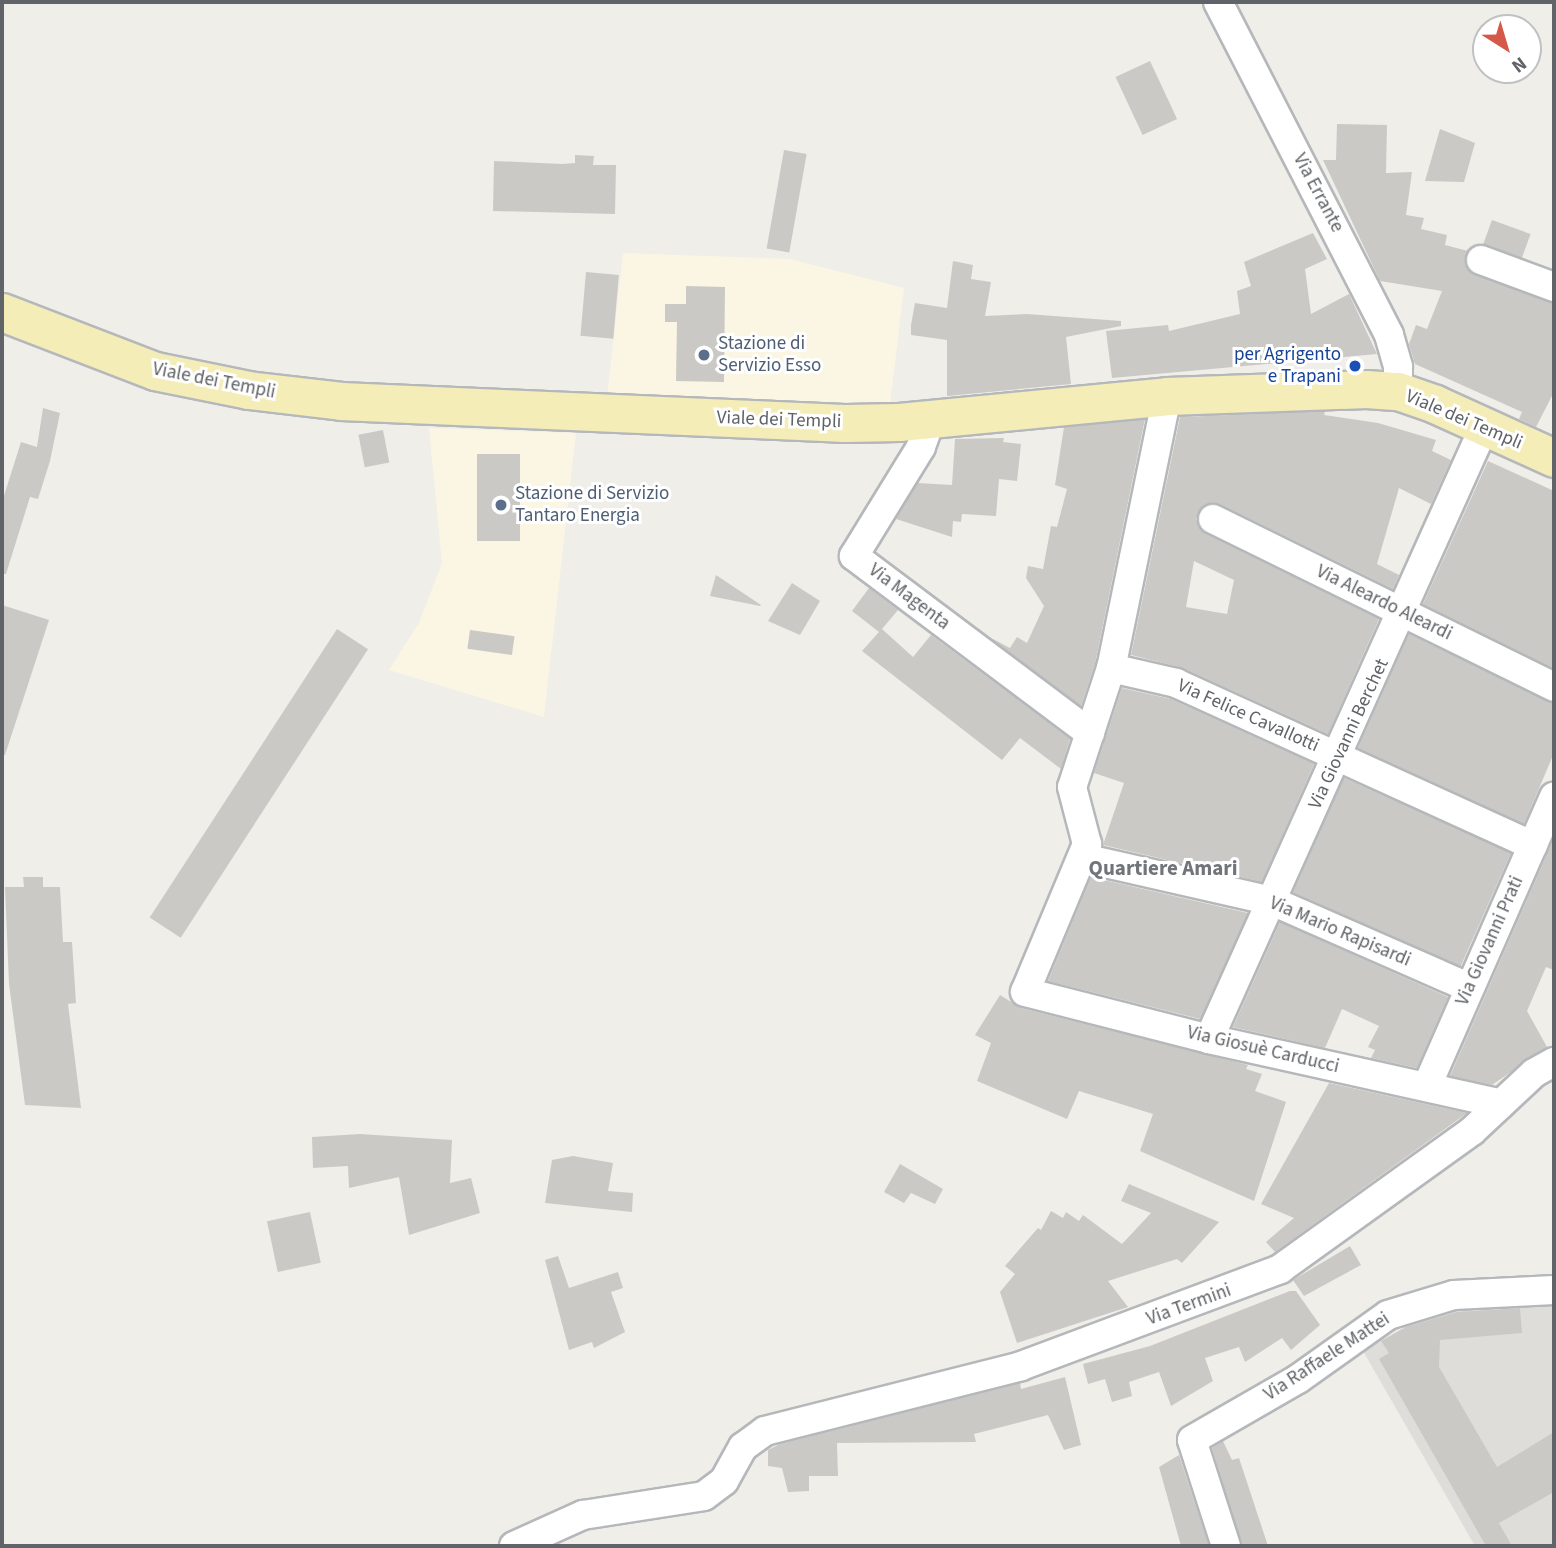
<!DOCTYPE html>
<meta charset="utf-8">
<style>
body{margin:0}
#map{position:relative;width:1556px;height:1548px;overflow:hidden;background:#f0eee9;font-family:"Source Sans 3",sans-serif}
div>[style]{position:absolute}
.commercial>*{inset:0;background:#faf6e3}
.industrial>*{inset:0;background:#dfddda}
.building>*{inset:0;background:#cbc9c5;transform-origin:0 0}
.roads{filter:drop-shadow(2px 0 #b5b8bb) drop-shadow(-2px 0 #b5b8bb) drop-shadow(0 2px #b5b8bb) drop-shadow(0 -2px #b5b8bb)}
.minor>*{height:28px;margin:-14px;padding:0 14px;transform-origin:14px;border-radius:14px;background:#fff}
.major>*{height:37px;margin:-18.5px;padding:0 18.5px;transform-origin:18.5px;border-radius:18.5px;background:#f5edb8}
.dots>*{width:19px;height:19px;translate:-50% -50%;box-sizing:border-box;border:4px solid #fff;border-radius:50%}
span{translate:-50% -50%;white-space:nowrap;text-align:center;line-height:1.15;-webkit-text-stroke:6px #fff;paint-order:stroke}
.street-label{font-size:19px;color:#606367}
.service-label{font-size:19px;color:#4e5e75}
.left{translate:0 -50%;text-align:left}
.transit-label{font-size:19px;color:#164399}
.right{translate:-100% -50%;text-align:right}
.neighbourhood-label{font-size:21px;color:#717478;font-weight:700}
.frame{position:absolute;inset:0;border:4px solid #606367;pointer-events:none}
.north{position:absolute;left:1472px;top:14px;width:70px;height:70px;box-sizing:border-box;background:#fff;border:2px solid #bfc1c2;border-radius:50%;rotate:143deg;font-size:19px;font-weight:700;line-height:28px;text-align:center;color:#606367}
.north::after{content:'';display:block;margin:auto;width:24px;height:32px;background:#d4594a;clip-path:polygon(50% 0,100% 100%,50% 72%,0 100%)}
</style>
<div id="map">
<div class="commercial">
<div style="clip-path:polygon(623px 253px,790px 259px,904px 288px,890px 404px,607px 398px)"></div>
<div style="clip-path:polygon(429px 428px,576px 433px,544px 717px,389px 670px,419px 623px,442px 563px)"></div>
</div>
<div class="industrial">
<div style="clip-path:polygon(1554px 1301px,1554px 1546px,1475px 1546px,1363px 1351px,1435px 1310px)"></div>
</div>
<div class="building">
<div style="left:1150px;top:61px;width:64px;height:38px;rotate:65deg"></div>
<div style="clip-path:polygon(1337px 124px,1387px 125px,1386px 173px,1412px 172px,1406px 215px,1424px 218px,1421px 229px,1447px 235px,1445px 245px,1468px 251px,1465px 263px,1475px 275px,1554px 303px,1554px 392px,1536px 427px,1519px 419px,1522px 412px,1415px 364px,1409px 344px,1416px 325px,1427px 329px,1442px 291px,1380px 281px,1323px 160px,1336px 160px)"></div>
<div style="clip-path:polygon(1440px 129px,1475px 143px,1464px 182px,1425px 181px)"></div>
<div style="left:784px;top:150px;width:23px;height:100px;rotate:10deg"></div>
<div style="clip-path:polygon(575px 155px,594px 156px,593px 165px,616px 165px,615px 214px,493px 211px,494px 161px,562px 164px,575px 163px)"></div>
<div style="left:1492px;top:220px;width:41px;height:26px;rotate:20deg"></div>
<div style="clip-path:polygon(1313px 233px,1327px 259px,1305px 269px,1311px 314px,1349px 294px,1377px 354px,1112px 378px,1106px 331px,1168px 325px,1169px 331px,1240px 314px,1237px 291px,1251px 286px,1244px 262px)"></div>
<div style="clip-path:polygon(953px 261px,973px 265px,971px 279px,991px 282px,985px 316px,1027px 314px,1121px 321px,1121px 326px,1066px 337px,1071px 384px,947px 396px,947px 340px,911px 335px,911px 325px,915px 303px,947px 308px)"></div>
<div style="left:586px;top:272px;width:33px;height:64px;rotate:5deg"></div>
<div style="clip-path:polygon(686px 286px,725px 287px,724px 382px,676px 381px,677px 322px,665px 322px,665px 304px,686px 304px)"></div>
<div style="clip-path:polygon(43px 408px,60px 413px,50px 461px,38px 499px,30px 497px,6px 574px,2px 574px,2px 502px,21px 442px,37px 447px)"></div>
<div style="clip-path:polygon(evenodd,1325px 411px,1324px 415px,1378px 423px,1436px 440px,1432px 451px,1451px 460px,1431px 504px,1399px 488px,1377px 564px,1399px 575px,1393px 589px,1220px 504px,1204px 505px,1196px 519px,1206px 534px,1379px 619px,1328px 734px,1183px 668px,1131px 655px,1180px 417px,1325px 411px,1194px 561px,1234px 580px,1227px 614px,1186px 607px,1194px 561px)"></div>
<div style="clip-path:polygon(1145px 419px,1095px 664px,1081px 706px,989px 637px,1010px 648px,1017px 637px,1027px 643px,1044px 606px,1026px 578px,1028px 566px,1043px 569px,1051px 526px,1057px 527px,1067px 489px,1055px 485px,1064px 427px)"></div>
<div style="left:383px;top:430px;width:33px;height:25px;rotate:79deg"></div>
<div style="clip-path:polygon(1004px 438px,1003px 442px,1021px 444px,1017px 481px,999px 479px,996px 516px,962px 514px,961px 522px,953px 521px,952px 537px,896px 519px,918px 483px,952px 485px,955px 439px)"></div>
<div style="left:477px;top:454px;width:43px;height:87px"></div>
<div style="clip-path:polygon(1488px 461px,1554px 491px,1554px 669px,1423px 604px)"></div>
<div style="clip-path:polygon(716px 575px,761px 605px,760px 606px,710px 596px)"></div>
<div style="clip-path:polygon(792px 583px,820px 601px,800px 635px,768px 621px)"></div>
<div style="clip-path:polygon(869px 588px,898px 610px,882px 629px,913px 657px,931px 635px,1070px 739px,1061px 769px,1020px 738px,1002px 760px,862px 651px,879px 632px,852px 611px)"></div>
<div style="clip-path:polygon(2px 605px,49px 620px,5px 755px,2px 754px)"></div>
<div style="left:337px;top:629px;width:37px;height:344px;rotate:33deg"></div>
<div style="left:470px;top:630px;width:45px;height:19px;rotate:8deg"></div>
<div style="clip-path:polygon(1409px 634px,1554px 704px,1554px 753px,1524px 824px,1358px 748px)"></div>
<div style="clip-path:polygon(1122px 688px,1171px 699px,1314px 764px,1262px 882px,1103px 845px,1124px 783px,1094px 773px)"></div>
<div style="left:1344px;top:778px;width:183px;height:125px;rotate:24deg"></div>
<div style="clip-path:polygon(1554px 838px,1554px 970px,1546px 967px,1527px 1011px,1547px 1047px,1492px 1085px,1450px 1076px)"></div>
<div style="clip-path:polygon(23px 877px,43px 877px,43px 887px,60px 887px,63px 942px,72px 942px,76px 1003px,68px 1004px,81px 1108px,25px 1105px,9px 984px,5px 887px,24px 887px)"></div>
<div style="clip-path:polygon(1091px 877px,1248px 913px,1200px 1019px,1048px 981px)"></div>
<div style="clip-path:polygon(1280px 922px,1448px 997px,1417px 1068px,1371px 1058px,1375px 1050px,1368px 1047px,1379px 1026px,1342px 1009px,1325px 1048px,1233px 1027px)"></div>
<div style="clip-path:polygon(1000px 995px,1021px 1008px,1248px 1065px,1246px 1069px,1262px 1074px,1255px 1091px,1286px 1102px,1254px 1201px,1140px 1151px,1153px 1114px,1079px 1091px,1067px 1119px,977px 1081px,991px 1043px,975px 1035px)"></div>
<div style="clip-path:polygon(1329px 1083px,1467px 1113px,1275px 1252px,1266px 1242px,1294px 1218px,1261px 1204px)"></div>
<div style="clip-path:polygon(360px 1134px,452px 1140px,450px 1183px,471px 1178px,480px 1213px,409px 1235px,399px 1177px,349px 1188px,348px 1166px,313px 1168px,312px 1137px)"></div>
<div style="clip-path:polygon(573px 1156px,613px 1163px,608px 1191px,633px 1193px,632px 1212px,545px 1203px,552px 1160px)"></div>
<div style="clip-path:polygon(900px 1164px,943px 1189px,935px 1204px,911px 1193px,904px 1203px,884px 1192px)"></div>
<div style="clip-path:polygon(1129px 1184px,1219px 1222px,1182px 1263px,1177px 1259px,1108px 1281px,1128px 1307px,1017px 1343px,1000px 1292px,1015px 1274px,1005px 1266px,1038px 1228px,1041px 1230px,1051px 1211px,1063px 1218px,1066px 1212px,1079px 1221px,1083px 1215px,1122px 1244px,1151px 1213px,1121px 1201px)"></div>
<div style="left:310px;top:1212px;width:52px;height:44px;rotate:78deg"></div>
<div style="clip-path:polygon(1350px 1246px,1361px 1265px,1304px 1296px,1293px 1280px)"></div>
<div style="clip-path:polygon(558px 1256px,569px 1288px,618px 1272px,623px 1288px,611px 1292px,625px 1332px,594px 1348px,592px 1342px,569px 1350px,545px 1260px)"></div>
<div style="clip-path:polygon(1290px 1291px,1296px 1291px,1320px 1325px,1291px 1350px,1282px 1338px,1245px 1362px,1239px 1347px,1205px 1358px,1213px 1381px,1171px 1406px,1159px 1372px,1129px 1382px,1132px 1396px,1112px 1402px,1105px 1379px,1088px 1384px,1083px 1364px,1150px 1346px)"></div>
<div style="clip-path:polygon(1520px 1308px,1522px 1333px,1440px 1340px,1439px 1367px,1497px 1467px,1554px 1432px,1554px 1492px,1499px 1523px,1512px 1546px,1486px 1546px,1379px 1359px,1389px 1353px,1381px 1341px,1406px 1327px,1457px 1312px)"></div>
<div style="clip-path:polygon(1065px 1377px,1081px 1445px,1064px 1450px,1048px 1415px,974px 1434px,976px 1442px,837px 1443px,838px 1476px,809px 1476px,809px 1491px,788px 1492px,782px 1468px,768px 1466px,768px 1450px,780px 1444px,1020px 1383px,1021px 1389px)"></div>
<div style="clip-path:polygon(1223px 1441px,1232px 1460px,1239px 1458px,1268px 1546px,1242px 1546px,1212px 1448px)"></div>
<div style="clip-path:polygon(1179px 1455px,1209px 1546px,1181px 1546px,1159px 1467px)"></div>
</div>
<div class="roads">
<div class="minor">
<div style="left:1218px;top:2px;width:374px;rotate:62.8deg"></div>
<div style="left:1389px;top:335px;width:33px;rotate:74deg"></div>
<div style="left:1398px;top:367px;width:24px;rotate:90deg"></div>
<div style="left:1481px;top:260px;width:78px;rotate:20.3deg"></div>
<div style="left:1167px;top:396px;width:278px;rotate:101.6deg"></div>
<div style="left:1111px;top:668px;width:125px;rotate:108.1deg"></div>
<div style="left:1072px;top:787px;width:59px;rotate:75.3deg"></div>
<div style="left:1087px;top:844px;width:160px;rotate:112.7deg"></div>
<div style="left:1025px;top:992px;width:190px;rotate:14.3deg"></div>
<div style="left:1209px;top:1039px;width:299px;rotate:12.5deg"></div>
<div style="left:931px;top:419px;width:30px;rotate:110deg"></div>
<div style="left:921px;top:447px;width:128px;rotate:121.6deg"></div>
<div style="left:854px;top:556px;width:295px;rotate:36.9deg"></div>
<div style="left:1213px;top:519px;width:380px;rotate:26.2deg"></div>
<div style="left:1111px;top:668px;width:67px;rotate:13deg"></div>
<div style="left:1176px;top:683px;width:392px;rotate:24.5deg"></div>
<div style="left:1083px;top:858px;width:194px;rotate:12.8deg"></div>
<div style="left:1272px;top:901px;width:216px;rotate:23.7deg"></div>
<div style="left:1209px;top:1039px;width:671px;rotate:-65.8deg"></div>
<div style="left:1427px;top:1086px;width:316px;rotate:-66.3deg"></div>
<div style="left:514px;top:1546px;width:76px;rotate:-24.2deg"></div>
<div style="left:583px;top:1515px;width:122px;rotate:-8.9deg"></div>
<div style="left:704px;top:1496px;width:25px;rotate:-37deg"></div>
<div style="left:724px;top:1481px;width:39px;rotate:-61deg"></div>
<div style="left:743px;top:1447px;width:27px;rotate:-36deg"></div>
<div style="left:765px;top:1431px;width:264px;rotate:-14.2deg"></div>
<div style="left:1021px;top:1366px;width:277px;rotate:-20.5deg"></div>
<div style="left:1280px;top:1269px;width:236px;rotate:-35.7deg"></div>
<div style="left:1472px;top:1131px;width:85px;rotate:-43.1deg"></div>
<div style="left:1534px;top:1073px;width:23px;rotate:-29deg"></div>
<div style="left:1226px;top:1546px;width:111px;rotate:-107.8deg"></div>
<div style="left:1192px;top:1440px;width:122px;rotate:-29.9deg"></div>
<div style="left:1298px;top:1379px;width:110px;rotate:-35.4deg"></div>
<div style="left:1388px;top:1315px;width:69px;rotate:-16.9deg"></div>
<div style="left:1454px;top:1295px;width:100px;rotate:-2.9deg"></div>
</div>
<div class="major">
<div style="left:2px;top:312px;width:164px;rotate:21.1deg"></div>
<div style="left:155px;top:371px;width:95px;rotate:11.5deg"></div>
<div style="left:248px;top:390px;width:94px;rotate:6.7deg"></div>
<div style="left:341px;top:401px;width:504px;rotate:2.5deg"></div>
<div style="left:845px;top:423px;width:54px;rotate:-1.1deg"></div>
<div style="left:899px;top:422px;width:269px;rotate:-5.5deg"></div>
<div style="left:1167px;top:396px;width:199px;rotate:-2deg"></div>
<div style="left:1366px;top:389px;width:32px;rotate:4deg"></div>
<div style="left:1398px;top:391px;width:39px;rotate:19deg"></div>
<div style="left:1435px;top:404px;width:131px;rotate:24.4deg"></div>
</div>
</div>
<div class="dots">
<div style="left:704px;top:355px;background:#5c6f8a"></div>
<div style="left:1355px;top:366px;background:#1a4fb4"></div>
<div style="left:501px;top:505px;background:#5c6f8a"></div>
</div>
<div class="street-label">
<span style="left:1318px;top:193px;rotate:62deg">Via Errante</span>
<span style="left:214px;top:381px;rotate:11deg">Viale dei Templi</span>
<span style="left:779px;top:420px;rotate:2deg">Viale dei Templi</span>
<span style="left:1464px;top:420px;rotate:23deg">Viale dei Templi</span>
<span style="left:909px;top:597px;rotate:37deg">Via Magenta</span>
<span style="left:1384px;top:603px;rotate:26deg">Via Aleardo Aleardi</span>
<span style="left:1248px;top:716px;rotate:24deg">Via Felice Cavallotti</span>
<span style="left:1349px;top:734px;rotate:-65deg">Via Giovanni Berchet</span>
<span style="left:1340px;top:932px;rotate:23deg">Via Mario Rapisardi</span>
<span style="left:1490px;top:941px;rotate:-66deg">Via Giovanni Prati</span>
<span style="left:1263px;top:1050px;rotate:13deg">Via Giosuè Carducci</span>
<span style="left:1189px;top:1305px;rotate:-20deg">Via Termini</span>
<span style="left:1327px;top:1357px;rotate:-33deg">Via Raffaele Mattei</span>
</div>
<div class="service-label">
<span class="left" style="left:718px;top:355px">Stazione di<br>Servizio Esso</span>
<span class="left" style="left:515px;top:505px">Stazione di Servizio<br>Tantaro Energia</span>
</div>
<div class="transit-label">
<span class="right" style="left:1341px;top:366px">per Agrigento<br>e Trapani</span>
</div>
<div class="neighbourhood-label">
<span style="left:1163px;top:868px">Quartiere Amari</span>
</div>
<div class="frame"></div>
<div class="north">N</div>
</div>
